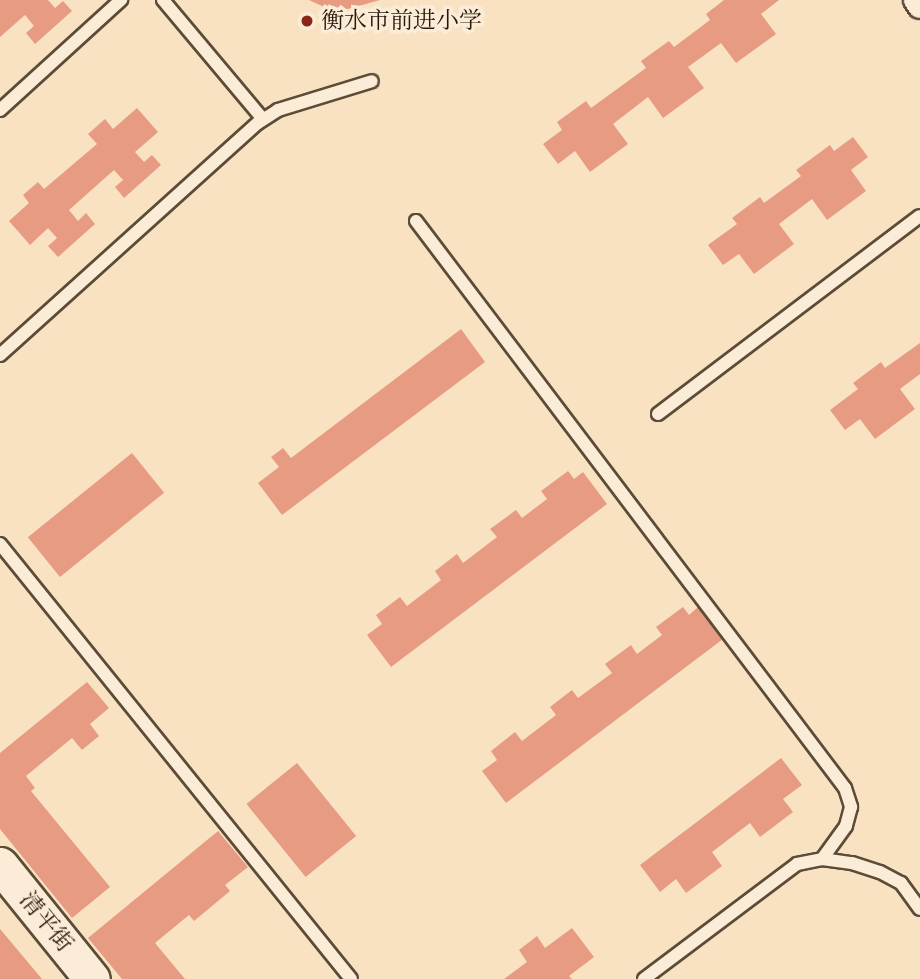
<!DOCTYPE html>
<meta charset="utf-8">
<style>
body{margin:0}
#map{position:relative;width:920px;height:979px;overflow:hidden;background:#f9e2c2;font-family:Cardo,"Noto Serif SC",serif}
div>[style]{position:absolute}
.building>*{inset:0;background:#e79b83;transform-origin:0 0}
.roads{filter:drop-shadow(2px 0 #5c4c37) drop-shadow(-2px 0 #5c4c37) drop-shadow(0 2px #5c4c37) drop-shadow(0 -2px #5c4c37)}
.lane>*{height:12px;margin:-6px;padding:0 6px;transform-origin:6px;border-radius:6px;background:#fbecd7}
.street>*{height:24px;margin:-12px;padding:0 12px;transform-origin:12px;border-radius:12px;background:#fbecd7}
.secondary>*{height:35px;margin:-17.5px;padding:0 17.5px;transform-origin:17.5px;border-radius:17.5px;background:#fbecd7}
.dots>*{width:19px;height:19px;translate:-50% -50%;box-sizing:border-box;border:4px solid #fbecd7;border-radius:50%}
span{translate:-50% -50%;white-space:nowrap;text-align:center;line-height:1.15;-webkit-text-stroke:7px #fbecd7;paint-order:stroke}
.poi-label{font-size:23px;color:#281a09}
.left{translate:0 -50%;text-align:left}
.street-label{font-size:23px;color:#281a09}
</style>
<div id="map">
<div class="building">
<div style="clip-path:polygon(0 0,48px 0,55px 8px,63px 1px,72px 11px,35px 44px,26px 33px,34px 26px,25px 15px,0 37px)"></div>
<div style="clip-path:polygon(309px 0,380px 0,348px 9px,322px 6px)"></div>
<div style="clip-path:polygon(724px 0,779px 0,761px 14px,776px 34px,736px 63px,721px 43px,688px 67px,704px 88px,663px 118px,648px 97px,613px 124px,628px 144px,590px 172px,575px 151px,558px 164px,543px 144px,562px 130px,557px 122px,586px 101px,591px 108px,646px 68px,641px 61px,669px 41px,674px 47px,710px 20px,706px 14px)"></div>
<div style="clip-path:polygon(137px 108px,158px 132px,135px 152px,144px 162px,152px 155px,161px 165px,124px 198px,115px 187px,123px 180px,114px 170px,69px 210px,78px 221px,86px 213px,95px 224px,58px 257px,48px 246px,57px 238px,48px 228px,30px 245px,9px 221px,29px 203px,23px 195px,38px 182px,44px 189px,97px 144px,88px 134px,105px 119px,113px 129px)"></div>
<div style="clip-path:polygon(853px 137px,868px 157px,851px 170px,866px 191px,827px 220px,812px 199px,779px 224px,794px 244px,754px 274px,739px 254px,723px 265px,708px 245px,737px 224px,732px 218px,760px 197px,764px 203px,801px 176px,796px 170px,830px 145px,834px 151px)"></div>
<div style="clip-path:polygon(461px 329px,485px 362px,282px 515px,258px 483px,279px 467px,271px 457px,283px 448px,291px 458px)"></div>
<div style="clip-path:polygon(920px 343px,920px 374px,900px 389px,915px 409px,875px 439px,860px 419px,845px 430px,830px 410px,858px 389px,853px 383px,881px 362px,885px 368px)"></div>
<div style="left:132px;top:453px;width:51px;height:134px;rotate:51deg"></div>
<div style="clip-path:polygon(568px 471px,574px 479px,583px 472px,607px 504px,391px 667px,367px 635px,382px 624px,376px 615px,400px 597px,407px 606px,441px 580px,435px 571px,457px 554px,463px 563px,497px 537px,490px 529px,516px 510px,522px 518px,547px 499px,541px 491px)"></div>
<div style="clip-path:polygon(683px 607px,689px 615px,698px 607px,723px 639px,506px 803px,482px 771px,497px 760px,491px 751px,515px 732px,522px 741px,556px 715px,550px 707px,572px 690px,578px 698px,612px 673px,605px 664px,631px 645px,637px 654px,662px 635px,656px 627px)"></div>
<div style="clip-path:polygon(87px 682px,109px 708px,90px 724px,99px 736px,82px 750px,72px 738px,26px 776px,35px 788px,31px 791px,110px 887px,72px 918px,0 829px,0 753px)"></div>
<div style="clip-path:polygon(781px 758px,802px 785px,783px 799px,793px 812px,760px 837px,750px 823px,712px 852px,722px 866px,686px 893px,676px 879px,660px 892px,640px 865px)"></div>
<div style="left:297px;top:763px;width:94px;height:65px;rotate:51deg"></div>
<div style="clip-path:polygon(218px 831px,248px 867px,225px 885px,230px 891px,194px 921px,189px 915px,155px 943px,185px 979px,122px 979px,88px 938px)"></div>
<div style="clip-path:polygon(572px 928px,594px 957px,569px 976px,572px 979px,504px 979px,527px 962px,519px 950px,537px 936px,545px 948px)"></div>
<div style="clip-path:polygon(0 929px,42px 979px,0 979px)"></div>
</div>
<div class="roads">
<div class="lane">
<div style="left:163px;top:0;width:155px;rotate:50deg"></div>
<div style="left:0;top:110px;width:164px;rotate:-42.3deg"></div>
<div style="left:416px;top:221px;width:711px;rotate:52.89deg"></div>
<div style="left:845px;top:788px;width:20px;rotate:72deg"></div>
<div style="left:851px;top:807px;width:20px;rotate:105deg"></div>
<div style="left:846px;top:826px;width:41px;rotate:126deg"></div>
<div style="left:0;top:355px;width:347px;rotate:-42deg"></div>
<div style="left:258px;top:123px;width:24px;rotate:-33deg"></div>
<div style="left:278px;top:110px;width:98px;rotate:-17.1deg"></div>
<div style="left:658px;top:414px;width:328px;rotate:-37.1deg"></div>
<div style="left:0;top:544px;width:559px;rotate:51.1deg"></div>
<div style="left:644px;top:979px;width:191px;rotate:-36.9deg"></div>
<div style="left:797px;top:864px;width:25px;rotate:-11deg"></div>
<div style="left:822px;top:859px;width:30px;rotate:8deg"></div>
<div style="left:852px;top:863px;width:29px;rotate:18deg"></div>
<div style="left:880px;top:872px;width:24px;rotate:28deg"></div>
<div style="left:901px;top:883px;width:32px;rotate:54deg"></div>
</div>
<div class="street">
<div style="left:916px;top:0;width:7px;rotate:56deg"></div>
</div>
<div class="secondary">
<div style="left:0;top:865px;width:146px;rotate:51.1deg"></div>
</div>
</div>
<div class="dots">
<div style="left:307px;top:21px;background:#8f2418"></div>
</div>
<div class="poi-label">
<span class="left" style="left:321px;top:21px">衡水市前进小学</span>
</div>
<div class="street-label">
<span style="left:46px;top:922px;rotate:51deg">清平街</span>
</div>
</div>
